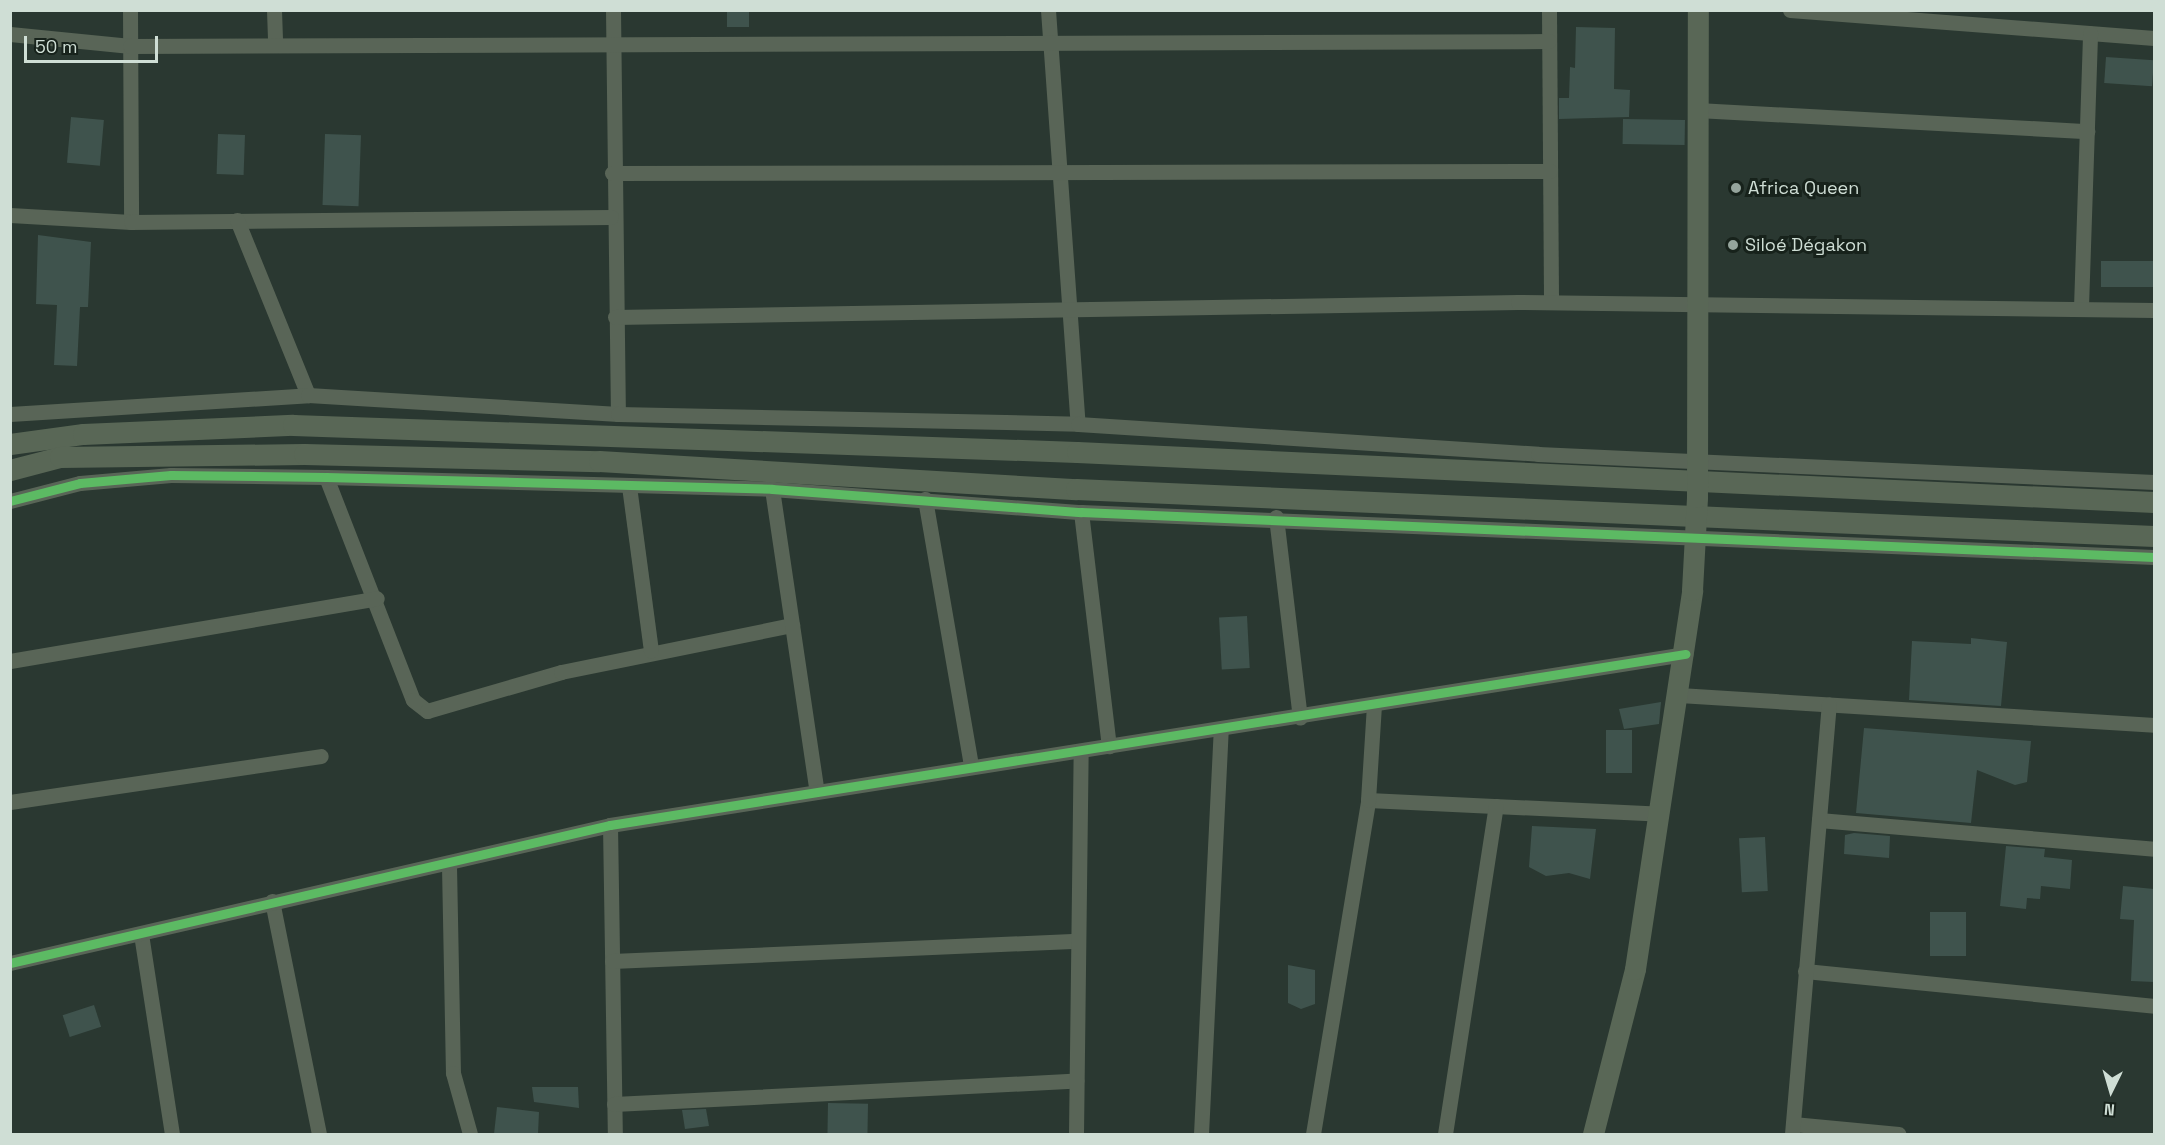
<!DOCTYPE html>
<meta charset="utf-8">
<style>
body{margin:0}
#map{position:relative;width:2165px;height:1145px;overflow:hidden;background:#2a3831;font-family:"Space Grotesk",sans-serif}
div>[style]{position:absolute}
.building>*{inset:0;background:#3f534d;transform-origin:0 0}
.street>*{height:15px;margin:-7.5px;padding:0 7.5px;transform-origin:7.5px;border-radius:7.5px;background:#596557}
.secondary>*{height:21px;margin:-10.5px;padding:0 10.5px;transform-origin:10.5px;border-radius:10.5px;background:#596756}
.cycleway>*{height:9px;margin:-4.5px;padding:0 4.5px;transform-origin:4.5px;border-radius:4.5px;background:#5cba63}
.dots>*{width:16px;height:16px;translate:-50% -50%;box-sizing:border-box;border:3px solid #17221b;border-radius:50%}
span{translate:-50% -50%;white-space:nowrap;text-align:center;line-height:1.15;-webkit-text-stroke:6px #17221b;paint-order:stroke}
.poi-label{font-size:18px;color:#cfded5}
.left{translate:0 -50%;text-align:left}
.frame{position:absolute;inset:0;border:12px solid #cfded5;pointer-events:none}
.north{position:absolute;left:2081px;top:1061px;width:60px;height:60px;-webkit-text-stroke:4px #17221b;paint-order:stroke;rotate:185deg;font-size:16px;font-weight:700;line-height:24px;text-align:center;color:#cfded5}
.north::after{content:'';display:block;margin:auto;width:21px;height:27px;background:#cfded5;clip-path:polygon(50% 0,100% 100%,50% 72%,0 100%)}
.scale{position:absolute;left:24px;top:36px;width:134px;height:27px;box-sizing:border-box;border:3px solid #cfded5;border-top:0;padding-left:8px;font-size:18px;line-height:21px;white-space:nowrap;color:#cfded5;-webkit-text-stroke:4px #17221b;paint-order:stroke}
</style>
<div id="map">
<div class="building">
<div style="left:727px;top:10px;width:22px;height:17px"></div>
<div style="clip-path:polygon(1576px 27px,1615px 28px,1614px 89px,1630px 90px,1629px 117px,1559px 119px,1559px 98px,1569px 98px,1570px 67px,1575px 68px)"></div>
<div style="left:2106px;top:57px;width:48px;height:26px;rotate:4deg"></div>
<div style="left:71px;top:117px;width:33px;height:46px;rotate:5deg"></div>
<div style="left:1623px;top:119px;width:62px;height:25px;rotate:1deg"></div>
<div style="left:218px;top:134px;width:27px;height:40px;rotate:2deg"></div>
<div style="left:325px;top:134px;width:36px;height:71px;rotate:2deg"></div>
<div style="clip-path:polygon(38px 235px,91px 242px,88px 307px,80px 307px,77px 366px,54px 365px,57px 305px,36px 304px)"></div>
<div style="left:2101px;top:261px;width:53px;height:26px"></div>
<div style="left:1247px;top:616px;width:52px;height:28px;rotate:87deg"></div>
<div style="clip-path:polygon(1971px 638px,2007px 642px,2001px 706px,1909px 700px,1912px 641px,1971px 644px)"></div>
<div style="clip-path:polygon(1661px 702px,1659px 724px,1624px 729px,1619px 709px)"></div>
<div style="clip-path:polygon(1864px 728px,2031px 741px,2027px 782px,2015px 785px,1977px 770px,1971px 823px,1856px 813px)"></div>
<div style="left:1606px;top:730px;width:26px;height:43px"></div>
<div style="clip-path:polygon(1532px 826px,1596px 829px,1590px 879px,1569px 873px,1546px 876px,1529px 867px)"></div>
<div style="clip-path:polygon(1854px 833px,1890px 836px,1889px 858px,1844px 854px,1845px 835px)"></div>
<div style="left:1765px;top:837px;width:54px;height:26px;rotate:87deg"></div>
<div style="clip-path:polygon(2006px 846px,2045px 849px,2044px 857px,2072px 860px,2070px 889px,2041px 886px,2040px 899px,2027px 898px,2026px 909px,2000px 906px)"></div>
<div style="clip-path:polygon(2123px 886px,2154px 889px,2154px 982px,2131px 981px,2134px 920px,2120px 919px)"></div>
<div style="left:1930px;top:912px;width:36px;height:44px"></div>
<div style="clip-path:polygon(1288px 965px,1315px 970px,1315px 1004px,1301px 1009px,1288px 1003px)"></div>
<div style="left:94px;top:1005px;width:23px;height:33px;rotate:72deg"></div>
<div style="clip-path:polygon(532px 1087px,578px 1087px,579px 1108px,534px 1102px)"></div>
<div style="left:828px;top:1103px;width:40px;height:31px;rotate:1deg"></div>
<div style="clip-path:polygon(497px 1107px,539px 1112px,538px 1134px,494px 1134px)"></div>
<div style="clip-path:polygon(706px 1109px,709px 1126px,685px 1129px,682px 1110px)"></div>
</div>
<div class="street">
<div style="left:130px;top:10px;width:212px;rotate:89.7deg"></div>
<div style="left:274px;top:10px;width:33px;rotate:88deg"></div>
<div style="left:613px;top:10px;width:404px;rotate:89.3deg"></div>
<div style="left:1048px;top:10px;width:415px;rotate:85.9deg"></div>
<div style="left:1549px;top:10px;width:292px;rotate:89.6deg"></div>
<div style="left:1790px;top:10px;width:365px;rotate:4.4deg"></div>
<div style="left:10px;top:34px;width:121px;rotate:5.7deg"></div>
<div style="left:130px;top:46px;width:1419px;rotate:-0.2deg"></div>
<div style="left:1697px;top:110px;width:391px;rotate:3.1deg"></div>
<div style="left:612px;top:173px;width:938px;rotate:-0.12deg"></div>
<div style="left:10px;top:215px;width:121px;rotate:3.3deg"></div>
<div style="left:131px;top:222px;width:480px;rotate:-0.6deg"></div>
<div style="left:237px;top:220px;width:189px;rotate:67.9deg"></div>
<div style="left:2081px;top:307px;width:274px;rotate:-88.1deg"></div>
<div style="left:615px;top:317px;width:903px;rotate:-0.95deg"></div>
<div style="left:1518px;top:302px;width:636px;rotate:0.72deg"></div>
<div style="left:10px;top:414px;width:299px;rotate:-3.6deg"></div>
<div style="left:308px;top:395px;width:311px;rotate:3.5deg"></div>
<div style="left:618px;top:414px;width:460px;rotate:1.2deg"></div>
<div style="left:1078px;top:424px;width:461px;rotate:3.7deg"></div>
<div style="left:1538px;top:454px;width:617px;rotate:2.6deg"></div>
<div style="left:326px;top:477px;width:239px;rotate:68.7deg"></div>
<div style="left:413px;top:700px;width:18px;rotate:38deg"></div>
<div style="left:427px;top:711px;width:140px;rotate:-16.2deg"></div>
<div style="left:561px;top:672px;width:236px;rotate:-11.5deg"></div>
<div style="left:629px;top:486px;width:166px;rotate:82.4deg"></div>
<div style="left:772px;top:489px;width:306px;rotate:81.6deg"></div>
<div style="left:925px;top:499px;width:270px;rotate:80.2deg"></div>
<div style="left:10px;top:501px;width:72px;rotate:-14.4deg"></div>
<div style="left:80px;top:483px;width:91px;rotate:-5deg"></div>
<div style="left:171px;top:475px;width:155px;rotate:0.7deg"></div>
<div style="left:326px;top:477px;width:446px;rotate:1.5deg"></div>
<div style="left:772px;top:489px;width:310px;rotate:4.3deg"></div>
<div style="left:1081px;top:512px;width:1074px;rotate:2.4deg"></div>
<div style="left:1081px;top:512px;width:236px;rotate:83.2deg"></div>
<div style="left:1276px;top:517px;width:202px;rotate:83.2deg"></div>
<div style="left:10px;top:661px;width:372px;rotate:-9.7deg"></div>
<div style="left:1679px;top:695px;width:476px;rotate:3.6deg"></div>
<div style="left:1368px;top:800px;width:293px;rotate:2.7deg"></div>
<div style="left:10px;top:802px;width:314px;rotate:-8.4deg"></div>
<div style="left:1819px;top:820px;width:336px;rotate:4.9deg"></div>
<div style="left:610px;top:825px;width:309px;rotate:89.1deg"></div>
<div style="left:449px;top:866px;width:207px;rotate:88.9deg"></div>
<div style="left:453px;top:1073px;width:63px;rotate:74.4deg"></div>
<div style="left:272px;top:901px;width:238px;rotate:78.6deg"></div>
<div style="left:141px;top:934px;width:202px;rotate:81.2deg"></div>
<div style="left:612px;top:961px;width:466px;rotate:-2.5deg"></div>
<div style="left:10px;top:963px;width:616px;rotate:-12.95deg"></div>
<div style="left:610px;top:825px;width:1089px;rotate:-9.04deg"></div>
<div style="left:1805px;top:971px;width:351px;rotate:5.7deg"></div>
<div style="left:614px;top:1104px;width:463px;rotate:-2.9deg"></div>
<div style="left:1793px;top:1124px;width:106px;rotate:5.4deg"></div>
<div style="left:1076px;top:1134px;width:383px;rotate:-89.3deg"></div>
<div style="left:1201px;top:1134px;width:404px;rotate:-87.2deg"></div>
<div style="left:1313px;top:1134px;width:338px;rotate:-80.6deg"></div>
<div style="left:1368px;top:800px;width:95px;rotate:-86.4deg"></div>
<div style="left:1445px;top:1134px;width:332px;rotate:-81.2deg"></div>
<div style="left:1792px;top:1134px;width:431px;rotate:-85.1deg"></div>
</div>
<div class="secondary">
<div style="left:10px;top:444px;width:74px;rotate:-7.8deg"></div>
<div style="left:83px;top:434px;width:210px;rotate:-2.5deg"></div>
<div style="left:293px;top:425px;width:784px;rotate:1.97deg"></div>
<div style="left:1077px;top:452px;width:1078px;rotate:2.66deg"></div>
<div style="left:10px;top:470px;width:52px;rotate:-14.6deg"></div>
<div style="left:60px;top:457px;width:244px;rotate:-0.7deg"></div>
<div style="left:304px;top:454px;width:295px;rotate:1.4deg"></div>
<div style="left:599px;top:461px;width:478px;rotate:3.4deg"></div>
<div style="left:1076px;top:489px;width:1079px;rotate:2.5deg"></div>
<div style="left:1593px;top:1134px;width:170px;rotate:-75.7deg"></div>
<div style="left:1635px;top:969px;width:383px;rotate:-81.4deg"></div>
<div style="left:1692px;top:590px;width:93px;rotate:-86.9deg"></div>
<div style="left:1697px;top:497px;width:487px;rotate:-89.9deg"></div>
</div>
<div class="cycleway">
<div style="left:10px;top:501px;width:72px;rotate:-14.4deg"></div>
<div style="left:80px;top:483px;width:91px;rotate:-5deg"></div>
<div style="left:171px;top:475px;width:155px;rotate:0.7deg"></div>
<div style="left:326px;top:477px;width:446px;rotate:1.5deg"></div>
<div style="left:772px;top:489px;width:310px;rotate:4.3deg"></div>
<div style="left:1081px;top:512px;width:1074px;rotate:2.4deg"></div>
<div style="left:10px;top:963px;width:616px;rotate:-12.95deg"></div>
<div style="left:610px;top:825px;width:1089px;rotate:-9.04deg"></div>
</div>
<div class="dots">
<div style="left:1736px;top:188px;background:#95a49c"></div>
<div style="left:1733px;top:245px;background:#95a49c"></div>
</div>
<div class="poi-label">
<span class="left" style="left:1748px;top:188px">Africa Queen</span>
<span class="left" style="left:1745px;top:245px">Siloé Dégakon</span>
</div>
<div class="frame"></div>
<div class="north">N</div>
<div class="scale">50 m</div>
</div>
